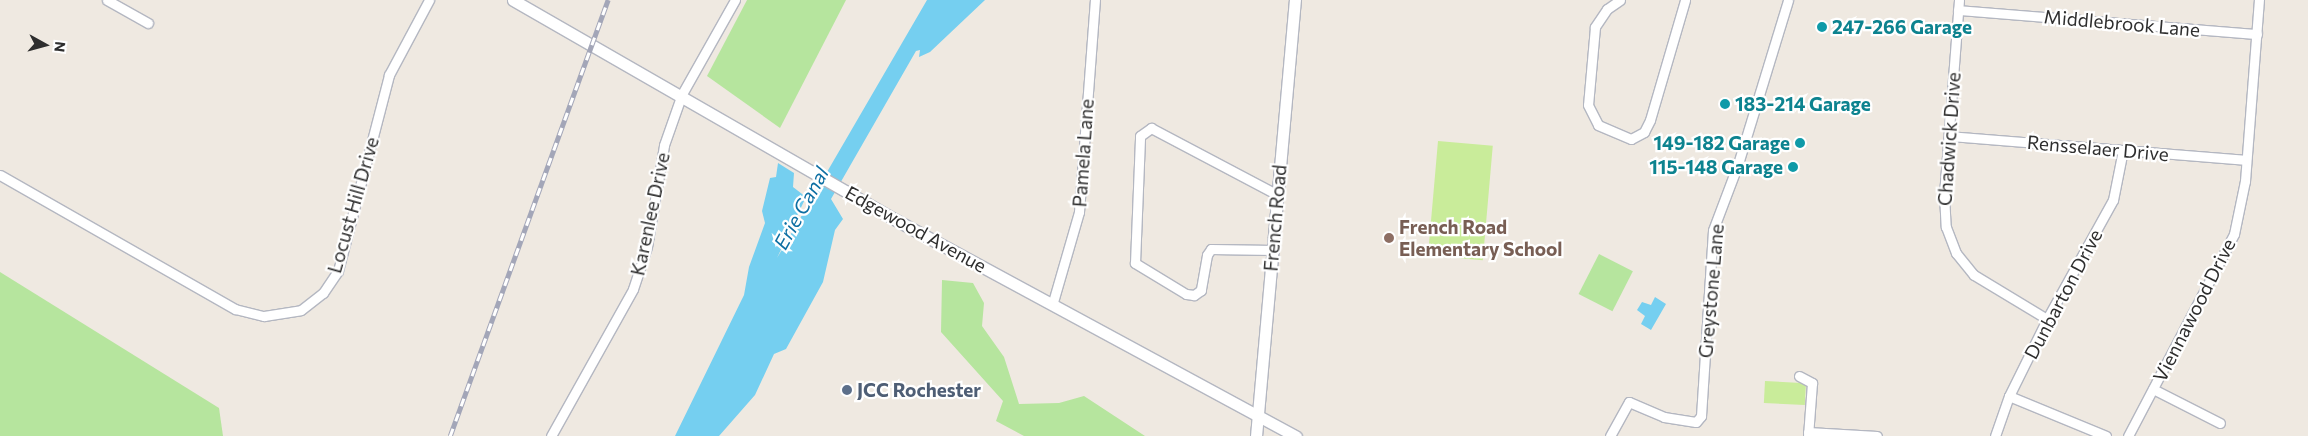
<!DOCTYPE html>
<style>
body{margin:0}
#map{position:relative;width:2308px;height:436px;overflow:hidden;background:#efe9e1;font-family:Commissioner,sans-serif}
div>[style]{position:absolute}
.green>*{inset:0;background:#b6e59e;transform-origin:0 0}
.pitch>*{inset:0;background:#c9ec9a;transform-origin:0 0}
.water>*{inset:0;background:#75cff0}
.roads{filter:drop-shadow(1px 0 #b4b7c1) drop-shadow(-1px 0 #b4b7c1) drop-shadow(0 1px #b4b7c1) drop-shadow(0 -1px #b4b7c1)}
.street>*{height:9px;margin:-4.5px;padding:0 4.5px;transform-origin:4.5px;border-radius:4.5px;background:#fff}
.secondary>*{height:11px;margin:-5.5px;padding:0 5.5px;transform-origin:5.5px;border-radius:5.5px;background:#fff}
.rail>*{height:4.5px;margin-top:-2.25px;transform-origin:0;background:repeating-linear-gradient(90deg,#fff 0 8px,#a3a6b8 0 16px);box-sizing:border-box;border-block:1px solid #a3a6b8}
.dots>*{width:14px;height:14px;translate:-50% -50%;box-sizing:border-box;border:2px solid #fff;border-radius:50%}
span{translate:-50% -50%;white-space:nowrap;text-align:center;line-height:1.15;-webkit-text-stroke:4.5px #fff;paint-order:stroke}
.street-label{font-size:19px;color:#2e2e2e}
.culture-label{font-size:19px;color:#0d838f;font-weight:700}
.left{translate:0 -50%;text-align:left}
.right{translate:-100% -50%;text-align:right}
.education-label{font-size:19px;color:#785e54;font-weight:700}
.service-label{font-size:19px;color:#4e5e75;font-weight:700}
.water-label{font-size:20px;color:#0d6fa3;font-style:italic}
.north{position:absolute;left:20px;top:20px;width:50px;height:50px;-webkit-text-stroke:4px #fff;paint-order:stroke;rotate:97deg;font-size:14px;font-weight:700;line-height:20px;text-align:center;color:#2e2e2e}
.north::after{content:'';display:block;margin:auto;width:18px;height:22px;background:#2e2e2e;clip-path:polygon(50% 0,100% 100%,50% 72%,0 100%)}
</style>
<div id="map">
<div class="green">
<div style="clip-path:polygon(747px 0,846px 0,780px 128px,707px 76px)"></div>
<div style="left:1599px;top:254px;width:38px;height:45px;rotate:27deg"></div>
<div style="clip-path:polygon(0 272px,219px 408px,223px 436px,0 436px)"></div>
<div style="clip-path:polygon(942px 280px,973px 283px,984px 303px,982px 326px,1004px 357px,1019px 404px,1059px 403px,1084px 396px,1145px 436px,1024px 436px,996px 421px,1003px 401px,941px 332px)"></div>
</div>
<div class="pitch">
<div style="left:1438px;top:141px;width:55px;height:115px;rotate:5deg"></div>
<div style="left:1765px;top:381px;width:41px;height:22px;rotate:3deg"></div>
</div>
<div class="water">
<div style="clip-path:polygon(927px 0,985px 0,930px 52px,919px 57px,920px 50px,916px 51px,831px 199px,843px 219px,835px 230px,823px 282px,786px 349px,774px 354px,755px 395px,719px 436px,675px 436px,744px 295px,749px 267px,765px 223px,762px 211px,770px 178px,776px 177px,778px 163px,794px 173px,793px 187px,806px 197px,777px 258px)"></div>
<div style="clip-path:polygon(1655px 297px,1666px 304px,1651px 330px,1641px 324px,1645px 316px,1637px 310px,1642px 302px,1651px 305px)"></div>
</div>
<div class="roads">
<div class="street">
<div style="left:107px;top:0;width:47px;rotate:29.3deg"></div>
<div style="left:1620px;top:0;width:16px;rotate:145deg"></div>
<div style="left:1607px;top:9px;width:22px;rotate:124deg"></div>
<div style="left:1595px;top:27px;width:78px;rotate:95.1deg"></div>
<div style="left:1588px;top:105px;width:22px;rotate:63deg"></div>
<div style="left:1598px;top:125px;width:36px;rotate:23deg"></div>
<div style="left:1631px;top:139px;width:15px;rotate:-28deg"></div>
<div style="left:1644px;top:132px;width:13px;rotate:-63deg"></div>
<div style="left:1650px;top:120px;width:125px;rotate:-73.7deg"></div>
<div style="left:1959px;top:0;width:195px;rotate:94.4deg"></div>
<div style="left:1944px;top:194px;width:33px;rotate:87deg"></div>
<div style="left:1946px;top:227px;width:28px;rotate:69deg"></div>
<div style="left:1956px;top:253px;width:28px;rotate:51deg"></div>
<div style="left:1974px;top:275px;width:85px;rotate:31.1deg"></div>
<div style="left:1958px;top:10px;width:300px;rotate:4.6deg"></div>
<div style="left:1949px;top:136px;width:298px;rotate:4.6deg"></div>
<div style="left:0;top:175px;width:271px;rotate:29.7deg"></div>
<div style="left:235px;top:309px;width:30px;rotate:14deg"></div>
<div style="left:264px;top:316px;width:37px;rotate:-9deg"></div>
<div style="left:301px;top:310px;width:28px;rotate:-38deg"></div>
<div style="left:323px;top:293px;width:27px;rotate:-56deg"></div>
<div style="left:338px;top:271px;width:203px;rotate:-75.4deg"></div>
<div style="left:389px;top:75px;width:85px;rotate:-61.9deg"></div>
<div style="left:1273px;top:250px;width:62px;rotate:-179.1deg"></div>
<div style="left:1211px;top:249px;width:7px;rotate:124deg"></div>
<div style="left:1207px;top:255px;width:36px;rotate:100deg"></div>
<div style="left:1201px;top:290px;width:9px;rotate:144deg"></div>
<div style="left:1194px;top:295px;width:8px;rotate:-173deg"></div>
<div style="left:1186px;top:294px;width:60px;rotate:-148.7deg"></div>
<div style="left:1135px;top:263px;width:127px;rotate:-87.7deg"></div>
<div style="left:1140px;top:136px;width:14px;rotate:-36deg"></div>
<div style="left:1151px;top:128px;width:144px;rotate:27.8deg"></div>
<div style="left:1053px;top:302px;width:94px;rotate:-73.9deg"></div>
<div style="left:1079px;top:212px;width:213px;rotate:-85.7deg"></div>
<div style="left:1799px;top:376px;width:15px;rotate:28deg"></div>
<div style="left:1812px;top:383px;width:53px;rotate:94.3deg"></div>
<div style="left:2153px;top:389px;width:75px;rotate:26.9deg"></div>
<div style="left:2009px;top:396px;width:105px;rotate:22.4deg"></div>
<div style="left:1808px;top:432px;width:69px;rotate:3.3deg"></div>
<div style="left:551px;top:436px;width:168px;rotate:-60.8deg"></div>
<div style="left:633px;top:289px;width:44px;rotate:-71.6deg"></div>
<div style="left:647px;top:247px;width:103px;rotate:-80.5deg"></div>
<div style="left:664px;top:145px;width:54px;rotate:-70.6deg"></div>
<div style="left:682px;top:94px;width:108px;rotate:-60.6deg"></div>
<div style="left:1610px;top:436px;width:39px;rotate:-61deg"></div>
<div style="left:1629px;top:402px;width:38px;rotate:23deg"></div>
<div style="left:1664px;top:417px;width:32px;rotate:9deg"></div>
<div style="left:1696px;top:422px;width:8px;rotate:-50deg"></div>
<div style="left:1701px;top:416px;width:186px;rotate:-86.3deg"></div>
<div style="left:1713px;top:230px;width:71px;rotate:-69.3deg"></div>
<div style="left:1738px;top:164px;width:171px;rotate:-73deg"></div>
<div style="left:1995px;top:436px;width:42px;rotate:-70.7deg"></div>
<div style="left:2009px;top:396px;width:86px;rotate:-63.7deg"></div>
<div style="left:2047px;top:319px;width:136px;rotate:-61deg"></div>
<div style="left:2113px;top:200px;width:51px;rotate:-78.7deg"></div>
<div style="left:2128px;top:436px;width:228px;rotate:-62.3deg"></div>
<div style="left:2234px;top:234px;width:54px;rotate:-78.3deg"></div>
<div style="left:2245px;top:181px;width:182px;rotate:-85.6deg"></div>
</div>
<div class="secondary">
<div style="left:513px;top:0;width:439px;rotate:29.9deg"></div>
<div style="left:894px;top:219px;width:457px;rotate:28.4deg"></div>
<div style="left:1256px;top:436px;width:438px;rotate:-84.9deg"></div>
</div>
</div>
<div class="rail">
<div style="left:450px;top:436px;width:464px;rotate:-70.1deg"></div>
</div>
<div class="dots">
<div style="left:1822px;top:27px;background:#0f9aa8"></div>
<div style="left:1725px;top:104px;background:#0f9aa8"></div>
<div style="left:1800px;top:143px;background:#0f9aa8"></div>
<div style="left:1793px;top:167px;background:#0f9aa8"></div>
<div style="left:1389px;top:238px;background:#8d6e63"></div>
<div style="left:847px;top:390px;background:#5c6f8a"></div>
</div>
<div class="street-label">
<span style="left:2122px;top:23px;rotate:5deg">Middlebrook Lane</span>
<span style="left:1949px;top:139px;rotate:-86deg">Chadwick Drive</span>
<span style="left:2098px;top:148px;rotate:5deg">Rensselaer Drive</span>
<span style="left:1083px;top:153px;rotate:-86deg">Pamela Lane</span>
<span style="left:353px;top:205px;rotate:-74deg">Locust Hill Drive</span>
<span style="left:650px;top:214px;rotate:-78deg">Karenlee Drive</span>
<span style="left:1275px;top:218px;rotate:-85deg">French Road</span>
<span style="left:916px;top:229px;rotate:29deg">Edgewood Avenue</span>
<span style="left:1711px;top:291px;rotate:-85deg">Greystone Lane</span>
<span style="left:2063px;top:294px;rotate:-62deg">Dunbarton Drive</span>
<span style="left:2194px;top:310px;rotate:-63deg">Viennawood Drive</span>
</div>
<div class="culture-label">
<span class="left" style="left:1832px;top:27px">247-266 Garage</span>
<span class="left" style="left:1735px;top:104px">183-214 Garage</span>
<span class="right" style="left:1790px;top:143px">149-182 Garage</span>
<span class="right" style="left:1783px;top:167px">115-148 Garage</span>
</div>
<div class="education-label">
<span class="left" style="left:1399px;top:238px">French Road<br>Elementary School</span>
</div>
<div class="service-label">
<span class="left" style="left:857px;top:390px">JCC Rochester</span>
</div>
<div class="water-label">
<span style="left:801px;top:208px;rotate:-61deg">Erie Canal</span>
</div>
<div class="north">N</div>
</div>
